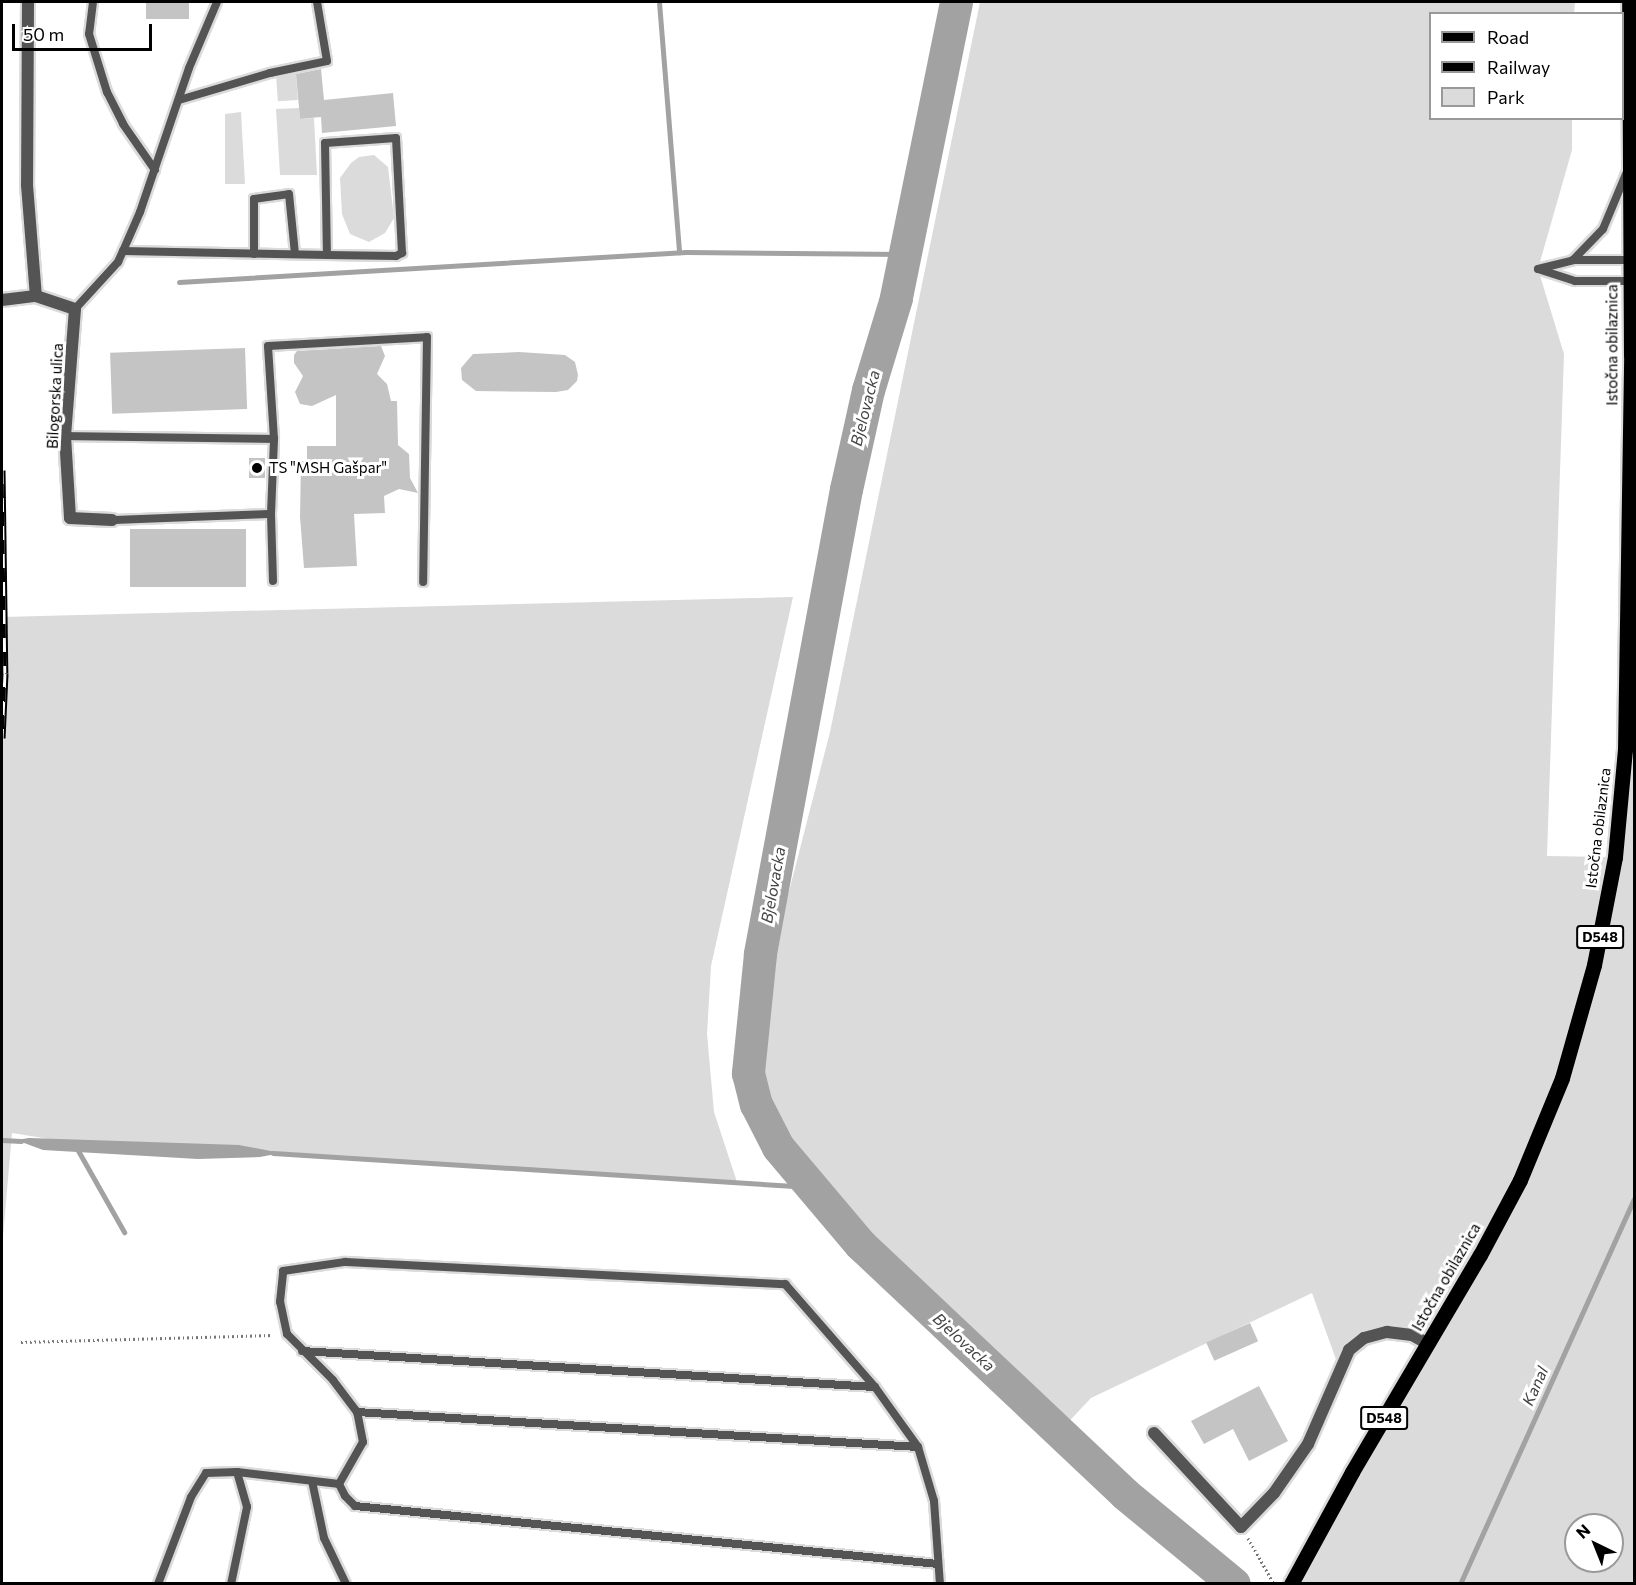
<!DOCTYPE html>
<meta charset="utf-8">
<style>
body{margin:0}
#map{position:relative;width:1636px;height:1585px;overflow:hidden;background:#fff;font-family:Commissioner,sans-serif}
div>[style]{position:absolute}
.green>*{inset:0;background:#dbdbdb;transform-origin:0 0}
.water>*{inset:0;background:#a2a2a2}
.stream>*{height:5px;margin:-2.5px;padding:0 2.5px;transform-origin:2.5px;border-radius:2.5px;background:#a2a2a2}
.river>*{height:33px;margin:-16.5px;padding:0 16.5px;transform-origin:16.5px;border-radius:16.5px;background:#a2a2a2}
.building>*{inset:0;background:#c4c4c4;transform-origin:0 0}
.path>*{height:3px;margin-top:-1.5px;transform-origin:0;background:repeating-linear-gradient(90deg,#767676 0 1.5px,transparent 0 4.5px)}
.roads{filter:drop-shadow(2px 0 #dbdbdb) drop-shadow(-2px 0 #dbdbdb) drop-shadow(0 2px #dbdbdb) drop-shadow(0 -2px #dbdbdb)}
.service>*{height:8px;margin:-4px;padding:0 4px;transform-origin:4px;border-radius:4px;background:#545454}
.minor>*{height:12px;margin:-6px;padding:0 6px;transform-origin:6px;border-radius:6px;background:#545454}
.primary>*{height:15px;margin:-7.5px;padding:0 7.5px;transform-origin:7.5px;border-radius:7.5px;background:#000}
.rail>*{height:7px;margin-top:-3.5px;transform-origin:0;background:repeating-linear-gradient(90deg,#fff 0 14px,#000 0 28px);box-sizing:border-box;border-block:2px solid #000}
.dots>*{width:16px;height:16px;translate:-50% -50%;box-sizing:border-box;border:3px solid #fff;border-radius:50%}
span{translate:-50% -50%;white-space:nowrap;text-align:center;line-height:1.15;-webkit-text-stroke:6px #fff;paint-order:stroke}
.shield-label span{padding:2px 4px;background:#fff;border:2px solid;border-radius:4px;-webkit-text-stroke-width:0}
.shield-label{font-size:14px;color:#000;font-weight:700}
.street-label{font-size:15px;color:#000}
.poi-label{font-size:15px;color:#000}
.left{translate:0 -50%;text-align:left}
.water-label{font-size:16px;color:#434343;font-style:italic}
.frame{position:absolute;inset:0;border:3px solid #000;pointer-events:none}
.legend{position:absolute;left:1429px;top:12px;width:195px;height:108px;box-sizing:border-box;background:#fff;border:2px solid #999;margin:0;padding:8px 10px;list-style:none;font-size:18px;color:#000}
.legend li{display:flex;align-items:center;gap:12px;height:30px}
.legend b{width:30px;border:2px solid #999}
.north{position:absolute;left:1564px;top:1513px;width:60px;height:60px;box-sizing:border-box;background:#fff;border:2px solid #999;border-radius:50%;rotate:317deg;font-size:16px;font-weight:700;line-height:24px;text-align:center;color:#000}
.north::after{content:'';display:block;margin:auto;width:21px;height:27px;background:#000;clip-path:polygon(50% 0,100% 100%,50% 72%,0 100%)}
.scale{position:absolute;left:12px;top:24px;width:140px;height:27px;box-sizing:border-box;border:3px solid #000;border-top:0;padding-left:8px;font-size:18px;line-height:21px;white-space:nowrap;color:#000;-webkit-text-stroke:4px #fff;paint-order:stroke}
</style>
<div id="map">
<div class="green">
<div style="clip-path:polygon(evenodd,980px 2px,1575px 2px,1574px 13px,1430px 14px,1430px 118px,1572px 119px,1572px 150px,1538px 269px,1564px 354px,1547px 856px,1609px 857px,1619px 814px,1634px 355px,1634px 1583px,1291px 1583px,1426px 1336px,1394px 1324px,1360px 1334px,1346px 1343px,1338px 1365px,1312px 1293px,1091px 1398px,1059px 1432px,860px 1244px,778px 1147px,756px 1104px,748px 1073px,751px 1039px,830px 732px,980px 2px,1576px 1525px,1612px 1525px,1612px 1561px,1576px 1561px,1576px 1525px)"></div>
<div style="left:296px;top:74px;width:26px;height:20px;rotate:86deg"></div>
<div style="clip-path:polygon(299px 108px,300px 119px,314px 118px,317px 175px,280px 175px,276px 109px)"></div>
<div style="clip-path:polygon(241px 112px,245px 184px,225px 184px,225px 114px)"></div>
<div style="clip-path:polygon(374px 155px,388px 167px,394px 218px,385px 233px,369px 242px,350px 234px,342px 214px,340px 178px,351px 163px,359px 157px)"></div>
<div style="clip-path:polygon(793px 597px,711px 966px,707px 1034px,714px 1112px,737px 1182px,250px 1151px,74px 1143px,12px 1133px,2px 1248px,2px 617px)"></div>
</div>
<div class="water">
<div style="clip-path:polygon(29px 1138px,239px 1145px,281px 1153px,260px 1157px,198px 1159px,43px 1150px,16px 1140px)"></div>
</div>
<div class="stream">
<div style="left:659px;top:2px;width:251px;rotate:85.4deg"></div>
<div style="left:179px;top:282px;width:508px;rotate:-3.39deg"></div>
<div style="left:686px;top:252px;width:219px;rotate:0.5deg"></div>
<div style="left:2px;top:1140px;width:19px;rotate:3deg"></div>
<div style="left:76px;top:1147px;width:98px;rotate:60.5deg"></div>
<div style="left:273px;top:1153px;width:538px;rotate:3.62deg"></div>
<div style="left:1460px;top:1584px;width:422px;rotate:-65.7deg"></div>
</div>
<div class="river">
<div style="left:956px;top:2px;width:302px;rotate:101.5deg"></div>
<div style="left:896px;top:298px;width:96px;rotate:106.9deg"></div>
<div style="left:868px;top:390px;width:101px;rotate:102.5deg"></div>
<div style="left:846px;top:489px;width:473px;rotate:100.5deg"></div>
<div style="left:760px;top:954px;width:120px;rotate:95.8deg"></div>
<div style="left:748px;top:1073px;width:32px;rotate:76deg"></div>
<div style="left:756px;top:1104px;width:48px;rotate:62.9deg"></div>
<div style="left:778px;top:1147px;width:127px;rotate:49.8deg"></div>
<div style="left:860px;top:1244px;width:364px;rotate:43.3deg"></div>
<div style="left:1125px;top:1494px;width:141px;rotate:39.5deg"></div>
</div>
<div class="building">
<div style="left:146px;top:2px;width:43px;height:17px"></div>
<div style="clip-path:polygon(321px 69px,324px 100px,393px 93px,396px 126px,322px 133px,321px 117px,300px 119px,296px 74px)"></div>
<div style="clip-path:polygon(381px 346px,385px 356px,377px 374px,387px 384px,391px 401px,397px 401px,398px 445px,409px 454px,410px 478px,418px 493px,399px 489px,384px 496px,385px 513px,354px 514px,357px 566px,304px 568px,300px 517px,301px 461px,307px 461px,307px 446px,336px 446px,336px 395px,312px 406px,300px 404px,295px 392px,303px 376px,294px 363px,294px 355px,297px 351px)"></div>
<div style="left:245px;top:348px;width:61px;height:135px;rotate:88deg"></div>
<div style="clip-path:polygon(519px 352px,565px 355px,575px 362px,578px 375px,577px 381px,568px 390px,556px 392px,476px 391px,462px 380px,461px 368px,473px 354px)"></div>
<div style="left:249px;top:458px;width:16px;height:20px"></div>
<div style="left:246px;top:529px;width:58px;height:116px;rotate:90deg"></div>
<div style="left:1250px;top:1323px;width:20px;height:48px;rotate:66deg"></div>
<div style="clip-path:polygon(1259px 1386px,1288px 1441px,1249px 1461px,1233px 1429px,1204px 1444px,1191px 1421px)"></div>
</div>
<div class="path">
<div style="left:21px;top:1342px;width:252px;rotate:-1.6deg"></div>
<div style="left:1248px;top:1538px;width:53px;rotate:60.5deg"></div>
</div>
<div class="roads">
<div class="service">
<div style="left:93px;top:2px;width:32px;rotate:97deg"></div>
<div style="left:89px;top:34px;width:61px;rotate:72.8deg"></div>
<div style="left:107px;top:92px;width:36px;rotate:63deg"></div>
<div style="left:123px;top:124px;width:56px;rotate:55.2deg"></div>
<div style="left:179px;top:100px;width:95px;rotate:-16.5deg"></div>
<div style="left:270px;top:73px;width:58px;rotate:-11.9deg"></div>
<div style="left:327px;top:61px;width:60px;rotate:-99.6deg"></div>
<div style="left:123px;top:251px;width:204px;rotate:1.1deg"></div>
<div style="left:327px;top:255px;width:69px;rotate:0.8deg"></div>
<div style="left:396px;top:256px;width:7px;rotate:-27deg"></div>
<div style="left:402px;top:253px;width:115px;rotate:-93deg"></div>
<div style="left:396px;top:138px;width:71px;rotate:176deg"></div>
<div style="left:325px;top:143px;width:112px;rotate:89deg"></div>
<div style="left:254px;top:254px;width:55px;rotate:-90deg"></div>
<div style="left:254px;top:199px;width:35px;rotate:-8deg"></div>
<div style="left:289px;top:194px;width:60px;rotate:84.3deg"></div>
<div style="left:1573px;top:260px;width:43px;rotate:-45.9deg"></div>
<div style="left:1603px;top:229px;width:60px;rotate:-67.3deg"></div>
<div style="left:1538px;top:269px;width:39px;rotate:18deg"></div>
<div style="left:1575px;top:281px;width:59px"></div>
<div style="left:1538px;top:269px;width:36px;rotate:-14deg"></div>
<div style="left:1573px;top:260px;width:61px"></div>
<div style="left:75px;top:309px;width:64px;rotate:-47.5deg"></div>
<div style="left:118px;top:262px;width:12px;rotate:-66deg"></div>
<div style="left:123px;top:251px;width:43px;rotate:-66.4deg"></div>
<div style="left:140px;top:212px;width:152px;rotate:-71.2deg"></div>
<div style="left:189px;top:68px;width:72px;rotate:-67deg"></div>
<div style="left:65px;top:436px;width:209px;rotate:0.8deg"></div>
<div style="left:274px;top:439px;width:93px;rotate:-93.7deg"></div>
<div style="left:268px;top:346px;width:159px;rotate:-3.2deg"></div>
<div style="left:427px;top:337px;width:245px;rotate:90.9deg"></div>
<div style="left:271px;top:514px;width:67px;rotate:88.3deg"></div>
<div style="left:112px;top:520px;width:159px;rotate:-2.2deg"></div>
<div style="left:271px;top:514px;width:75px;rotate:-87.7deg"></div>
<div style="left:302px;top:1351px;width:574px;rotate:3.6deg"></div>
<div style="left:357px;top:1412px;width:562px;rotate:3.57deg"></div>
<div style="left:237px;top:1472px;width:103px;rotate:6.7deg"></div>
<div style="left:339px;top:1484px;width:48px;rotate:-60.3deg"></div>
<div style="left:363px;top:1442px;width:31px;rotate:-101deg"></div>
<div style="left:357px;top:1412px;width:40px;rotate:-127deg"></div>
<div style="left:333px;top:1380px;width:65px;rotate:-135deg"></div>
<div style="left:287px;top:1334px;width:33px;rotate:-102deg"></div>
<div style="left:280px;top:1302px;width:31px;rotate:-84deg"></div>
<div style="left:283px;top:1271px;width:63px;rotate:-8.3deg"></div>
<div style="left:345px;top:1262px;width:441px;rotate:2.9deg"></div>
<div style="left:785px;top:1284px;width:137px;rotate:48.9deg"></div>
<div style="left:875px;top:1387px;width:74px;rotate:54.4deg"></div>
<div style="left:918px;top:1447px;width:56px;rotate:73.5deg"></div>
<div style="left:934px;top:1501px;width:83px;rotate:85.9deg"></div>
<div style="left:312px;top:1481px;width:58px;rotate:78.1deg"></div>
<div style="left:324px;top:1538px;width:51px;rotate:64.4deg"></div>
<div style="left:339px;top:1484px;width:13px;rotate:63deg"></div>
<div style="left:345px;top:1496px;width:14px;rotate:45deg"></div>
<div style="left:355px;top:1506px;width:586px;rotate:5.68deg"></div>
<div style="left:158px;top:1584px;width:93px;rotate:-69.2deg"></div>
<div style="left:191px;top:1497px;width:28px;rotate:-58deg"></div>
<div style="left:206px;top:1473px;width:31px;rotate:-2deg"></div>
<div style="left:237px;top:1472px;width:36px;rotate:74deg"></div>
<div style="left:247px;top:1507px;width:79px;rotate:101.7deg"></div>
</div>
<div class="minor">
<div style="left:28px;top:2px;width:183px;rotate:90.3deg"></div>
<div style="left:27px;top:185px;width:111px;rotate:85.4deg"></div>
<div style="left:2px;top:300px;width:34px;rotate:-7deg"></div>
<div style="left:36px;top:296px;width:41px;rotate:18.4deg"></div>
<div style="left:75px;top:309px;width:127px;rotate:94.5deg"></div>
<div style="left:65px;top:436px;width:82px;rotate:86.5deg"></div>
<div style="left:70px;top:518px;width:42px;rotate:2.7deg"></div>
<div style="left:1154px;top:1433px;width:128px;rotate:47.2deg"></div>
<div style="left:1241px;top:1527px;width:47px;rotate:-45.9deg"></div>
<div style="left:1274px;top:1493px;width:60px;rotate:-55.2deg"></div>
<div style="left:1308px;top:1444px;width:103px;rotate:-66.4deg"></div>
<div style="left:1349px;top:1350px;width:19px;rotate:-39deg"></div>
<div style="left:1364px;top:1338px;width:24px;rotate:-15deg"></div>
<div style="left:1387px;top:1332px;width:25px;rotate:7deg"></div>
<div style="left:1412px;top:1335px;width:18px;rotate:29deg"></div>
</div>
<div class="primary">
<div style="left:1291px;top:1584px;width:128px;rotate:-61.4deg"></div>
<div style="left:1352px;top:1472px;width:252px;rotate:-59.5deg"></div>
<div style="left:1480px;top:1255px;width:85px;rotate:-61.9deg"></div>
<div style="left:1520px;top:1180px;width:110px;rotate:-67.6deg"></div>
<div style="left:1562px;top:1078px;width:117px;rotate:-74.2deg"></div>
<div style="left:1594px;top:965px;width:110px;rotate:-79deg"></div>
<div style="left:1615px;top:857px;width:107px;rotate:-84.7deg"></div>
<div style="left:1625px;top:750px;width:395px;rotate:-89.1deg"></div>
<div style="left:1631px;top:355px;width:353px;rotate:-90.3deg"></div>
</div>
</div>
<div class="rail">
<div style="left:2px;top:470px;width:203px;rotate:89.2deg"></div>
<div style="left:5px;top:673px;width:65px;rotate:92.6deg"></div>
</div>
<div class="dots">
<div style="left:257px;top:468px;background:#000"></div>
</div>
<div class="shield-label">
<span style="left:1600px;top:937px">D548</span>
<span style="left:1384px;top:1418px">D548</span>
</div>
<div class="street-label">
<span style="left:1612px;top:345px;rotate:-90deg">Istočna obilaznica</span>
<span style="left:55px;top:396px;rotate:-87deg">Bilogorska ulica</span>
<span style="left:1598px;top:828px;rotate:-83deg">Istočna obilaznica</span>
<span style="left:1446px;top:1277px;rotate:-60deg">Istočna obilaznica</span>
</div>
<div class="poi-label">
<span class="left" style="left:269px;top:468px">TS "MSH Gašpar"</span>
</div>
<div class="water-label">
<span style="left:865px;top:408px;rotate:-76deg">Bjelovacka</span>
<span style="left:773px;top:885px;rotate:-80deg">Bjelovacka</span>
<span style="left:964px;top:1342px;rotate:43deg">Bjelovacka</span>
<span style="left:1535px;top:1386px;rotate:-66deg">Kanal</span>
</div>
<div class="frame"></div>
<ul class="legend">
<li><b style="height:8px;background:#000"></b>Road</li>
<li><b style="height:8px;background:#000"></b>Railway</li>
<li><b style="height:16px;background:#dbdbdb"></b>Park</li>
</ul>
<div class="north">N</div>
<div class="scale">50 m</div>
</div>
